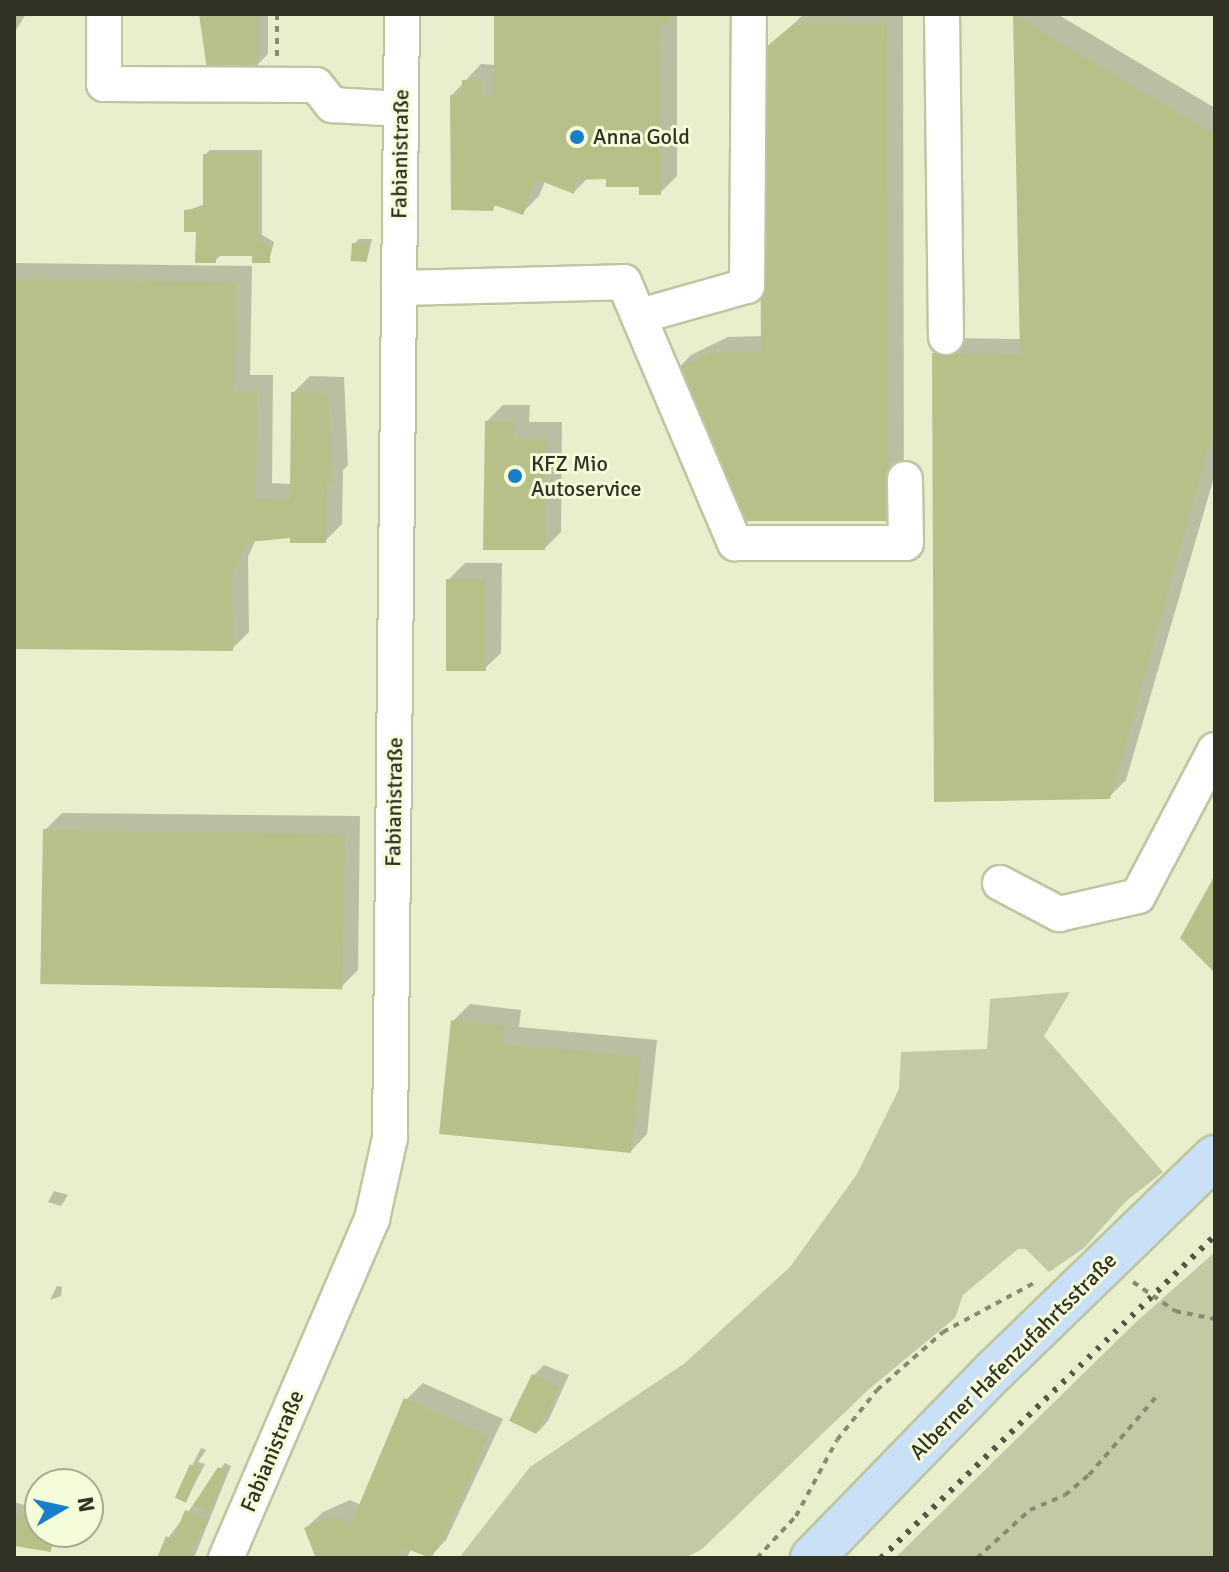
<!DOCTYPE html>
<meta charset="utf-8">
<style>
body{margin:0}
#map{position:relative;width:1229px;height:1572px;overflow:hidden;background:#e8efcc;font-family:Signika,sans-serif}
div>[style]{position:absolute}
.green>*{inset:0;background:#c2c9a5}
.shadow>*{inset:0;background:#0003}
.building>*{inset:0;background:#b6c088;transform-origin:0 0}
.path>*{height:4px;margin-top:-2px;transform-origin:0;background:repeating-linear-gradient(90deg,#868b73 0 6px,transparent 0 12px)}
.roads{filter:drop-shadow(2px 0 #bec5a2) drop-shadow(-2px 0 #bec5a2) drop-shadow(0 2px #bec5a2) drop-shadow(0 -2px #bec5a2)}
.minor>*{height:34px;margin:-17px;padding:0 17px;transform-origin:17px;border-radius:17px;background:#fff}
.major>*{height:42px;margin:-21px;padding:0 21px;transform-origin:21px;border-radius:21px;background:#c9e0f6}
.rail>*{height:6px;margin-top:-3px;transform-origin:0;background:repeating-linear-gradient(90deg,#545846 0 4px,transparent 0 12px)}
.dots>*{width:22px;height:22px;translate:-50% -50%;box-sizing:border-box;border:4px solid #f5fcd9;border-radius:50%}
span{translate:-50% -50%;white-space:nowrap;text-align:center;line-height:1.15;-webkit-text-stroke:6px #f5fcd9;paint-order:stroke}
.poi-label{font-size:22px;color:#2f3224}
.left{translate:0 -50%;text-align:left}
.street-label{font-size:22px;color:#2f3224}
.frame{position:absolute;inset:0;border:16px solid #2f3224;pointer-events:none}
.north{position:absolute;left:24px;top:1468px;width:80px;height:80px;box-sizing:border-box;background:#f5fcd9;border:2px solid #a6ab91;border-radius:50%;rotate:81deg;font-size:22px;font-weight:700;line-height:32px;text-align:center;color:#2f3224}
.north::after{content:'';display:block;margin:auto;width:28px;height:36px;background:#197eca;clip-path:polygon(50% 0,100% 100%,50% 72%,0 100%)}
</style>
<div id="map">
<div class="green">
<div style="clip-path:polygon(1070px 992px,1044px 1036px,1163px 1172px,1125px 1202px,1084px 1248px,1049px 1272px,1026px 1249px,1018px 1249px,963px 1295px,955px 1318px,869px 1389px,702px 1549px,685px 1558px,459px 1558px,530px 1467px,685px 1363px,790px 1267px,857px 1174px,899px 1089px,901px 1052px,987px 1049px,990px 999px)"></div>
<div style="clip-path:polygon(1215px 1252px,1215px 1558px,895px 1558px,1135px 1323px)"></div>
</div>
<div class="shadow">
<div style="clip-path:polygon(14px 14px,26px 14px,14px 33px)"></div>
<div style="clip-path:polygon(201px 14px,268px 14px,268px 54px,257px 65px,208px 34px,201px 27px)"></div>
<div style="clip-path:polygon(496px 14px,677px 14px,677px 176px,660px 193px,608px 177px,588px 178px,574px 192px,545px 181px,539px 196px,522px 213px,497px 204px,492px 209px,452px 95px,481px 64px,496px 65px)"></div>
<div style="clip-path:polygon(804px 14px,903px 14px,904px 503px,887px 519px,675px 372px,691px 355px,728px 337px,763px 336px,761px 54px)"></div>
<div style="clip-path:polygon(1015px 14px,1057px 14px,1215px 108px,1215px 474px,1126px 780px,1109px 797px,934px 354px,950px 338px,1021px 339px)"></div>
<div style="clip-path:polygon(210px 150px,262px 150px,262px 235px,274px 242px,269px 261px,254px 254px,220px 256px,215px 261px,186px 211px,205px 204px,205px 155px)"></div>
<div style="clip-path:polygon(359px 239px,372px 239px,367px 260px,354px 244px)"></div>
<div style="clip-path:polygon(14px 263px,252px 266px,250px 375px,273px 375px,272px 483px,292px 484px,293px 393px,310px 376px,344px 377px,348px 465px,343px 470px,342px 524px,325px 541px,292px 536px,256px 539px,248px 557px,249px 632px,232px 649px,14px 647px)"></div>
<div style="clip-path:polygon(503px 405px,530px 405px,529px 422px,562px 422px,561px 532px,545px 548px,487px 421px)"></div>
<div style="clip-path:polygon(465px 563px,502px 563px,501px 653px,484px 669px,448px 580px)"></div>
<div style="clip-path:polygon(62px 813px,360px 816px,358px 970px,341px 987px,45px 830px)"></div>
<div style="clip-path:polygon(470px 1004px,521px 1010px,519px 1027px,657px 1040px,647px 1134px,631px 1151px,453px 1021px)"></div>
<div style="clip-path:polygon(54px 1191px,68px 1195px,61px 1206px,48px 1202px)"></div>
<div style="clip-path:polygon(57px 1286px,62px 1287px,61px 1296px,50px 1300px)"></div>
<div style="clip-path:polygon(544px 1365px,569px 1375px,548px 1421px,538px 1432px,534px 1375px)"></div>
<div style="clip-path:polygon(423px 1383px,503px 1419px,446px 1540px,430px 1557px,411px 1549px,407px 1558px,316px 1555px,306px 1528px,323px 1512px,350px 1500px,361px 1505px,406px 1400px)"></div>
<div style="clip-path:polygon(201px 1448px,206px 1450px,198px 1462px,205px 1464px,186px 1500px,192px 1466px)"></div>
<div style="clip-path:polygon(225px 1463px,231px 1466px,194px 1558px,159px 1558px,168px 1538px)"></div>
<div style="clip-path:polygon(34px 1501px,40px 1502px,40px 1532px,62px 1532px,50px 1550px,14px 1544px,14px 1502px,28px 1506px)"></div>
</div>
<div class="building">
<div style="clip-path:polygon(199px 14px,258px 14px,258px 67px,207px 69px)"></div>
<div style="clip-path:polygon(494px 14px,668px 14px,670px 24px,660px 25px,661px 195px,639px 195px,639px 187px,606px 187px,606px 179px,577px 180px,574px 194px,536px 179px,523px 215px,494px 205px,493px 211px,451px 210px,450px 95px,462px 94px,462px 80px,482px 81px,481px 97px,494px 95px)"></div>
<div style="clip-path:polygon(1013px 14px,1215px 135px,1215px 423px,1110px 799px,934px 802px,932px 353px,1020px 355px)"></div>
<div style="clip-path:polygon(809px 22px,887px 23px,888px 521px,743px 521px,672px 371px,710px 353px,761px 351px,759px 53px,790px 27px)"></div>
<div style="clip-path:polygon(203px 154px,258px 154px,258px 240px,270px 247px,270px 263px,252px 263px,252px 256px,216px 256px,216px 263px,195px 263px,196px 232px,184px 232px,184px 210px,203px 208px)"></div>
<div style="left:352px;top:243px;width:16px;height:18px;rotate:4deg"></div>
<div style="clip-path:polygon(14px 279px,236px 282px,234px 391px,257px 391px,256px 499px,290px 500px,291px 392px,328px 393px,332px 483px,327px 483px,326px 543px,290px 543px,290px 538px,248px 542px,232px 575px,233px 651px,14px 649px)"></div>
<div style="clip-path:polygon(485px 421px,514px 421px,514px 438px,546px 438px,545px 550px,483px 550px)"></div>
<div style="left:446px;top:579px;width:40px;height:92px"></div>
<div style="left:43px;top:829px;width:302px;height:155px;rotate:1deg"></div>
<div style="clip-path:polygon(1215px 875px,1215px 973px,1180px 938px)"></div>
<div style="clip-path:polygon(451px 1020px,505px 1026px,503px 1044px,641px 1056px,631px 1153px,439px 1134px)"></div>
<div style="left:532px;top:1374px;width:30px;height:52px;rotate:26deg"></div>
<div style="clip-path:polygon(404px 1398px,488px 1436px,442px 1540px,431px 1558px,404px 1548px,399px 1558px,315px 1556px,304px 1528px,332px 1516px,351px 1524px)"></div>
<div style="left:190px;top:1464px;width:12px;height:37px;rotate:24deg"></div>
<div style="clip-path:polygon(218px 1467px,227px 1471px,209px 1512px,193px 1505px)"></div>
<div style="clip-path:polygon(185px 1510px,207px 1519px,189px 1558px,157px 1558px,166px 1536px,173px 1540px)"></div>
<div style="clip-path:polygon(21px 1511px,40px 1514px,40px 1532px,54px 1532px,51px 1552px,14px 1546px,14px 1516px,20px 1517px)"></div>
</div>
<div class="path">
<div style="left:277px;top:56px;width:42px;rotate:-90deg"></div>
<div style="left:1133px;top:1282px;width:51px;rotate:34.6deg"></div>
<div style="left:1175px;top:1311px;width:41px;rotate:11.3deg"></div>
<div style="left:757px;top:1558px;width:57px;rotate:-47.1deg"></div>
<div style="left:796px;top:1516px;width:86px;rotate:-61.7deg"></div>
<div style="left:837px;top:1440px;width:64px;rotate:-51.3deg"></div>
<div style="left:877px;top:1390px;width:88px;rotate:-41.3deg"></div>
<div style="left:943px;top:1332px;width:106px;rotate:-28.3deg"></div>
<div style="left:977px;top:1558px;width:72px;rotate:-42.2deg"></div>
<div style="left:1030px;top:1510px;width:38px;rotate:-23deg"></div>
<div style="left:1065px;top:1495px;width:31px;rotate:-40deg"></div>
<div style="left:1089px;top:1475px;width:104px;rotate:-49.3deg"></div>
</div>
<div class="roads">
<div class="minor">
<div style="left:104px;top:14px;width:70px;rotate:90deg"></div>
<div style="left:104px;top:84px;width:212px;rotate:0.3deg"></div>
<div style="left:316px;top:85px;width:26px;rotate:51deg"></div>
<div style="left:332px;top:105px;width:69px;rotate:3.3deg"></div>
<div style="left:942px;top:14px;width:323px;rotate:89.3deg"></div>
<div style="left:399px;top:288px;width:225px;rotate:-1.5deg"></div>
<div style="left:624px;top:282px;width:284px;rotate:67deg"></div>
<div style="left:735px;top:543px;width:171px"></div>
<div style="left:906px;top:543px;width:64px;rotate:-90.9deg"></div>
<div style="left:640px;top:316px;width:111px;rotate:-15.7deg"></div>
<div style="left:747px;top:286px;width:272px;rotate:-89.6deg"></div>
<div style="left:1000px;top:883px;width:67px;rotate:27.7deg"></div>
<div style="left:1059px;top:914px;width:81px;rotate:-12.8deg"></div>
<div style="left:1138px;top:896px;width:165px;rotate:-62.2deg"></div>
<div style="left:226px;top:1558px;width:369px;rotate:-66.7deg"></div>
<div style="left:372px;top:1219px;width:83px;rotate:-77.5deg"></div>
<div style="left:390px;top:1138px;width:1124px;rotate:-89.39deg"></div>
</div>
<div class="major">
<div style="left:812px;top:1558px;width:264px;rotate:-45.8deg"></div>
<div style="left:996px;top:1369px;width:305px;rotate:-44.1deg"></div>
</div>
</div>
<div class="rail">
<div style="left:881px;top:1558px;width:465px;rotate:-44deg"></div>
</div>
<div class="dots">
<div style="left:577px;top:137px;background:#197eca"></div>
<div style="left:515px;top:476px;background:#197eca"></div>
</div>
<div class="poi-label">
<span class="left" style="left:593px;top:137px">Anna Gold</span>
<span class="left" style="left:531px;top:476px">KFZ Mio<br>Autoservice</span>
</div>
<div class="street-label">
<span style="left:400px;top:154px;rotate:-89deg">Fabianistraße</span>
<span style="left:394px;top:802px;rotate:-89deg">Fabianistraße</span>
<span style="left:1013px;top:1356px;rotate:-45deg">Alberner Hafenzufahrtsstraße</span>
<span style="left:272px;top:1451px;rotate:-67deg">Fabianistraße</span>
</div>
<div class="frame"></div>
<div class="north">N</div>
</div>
